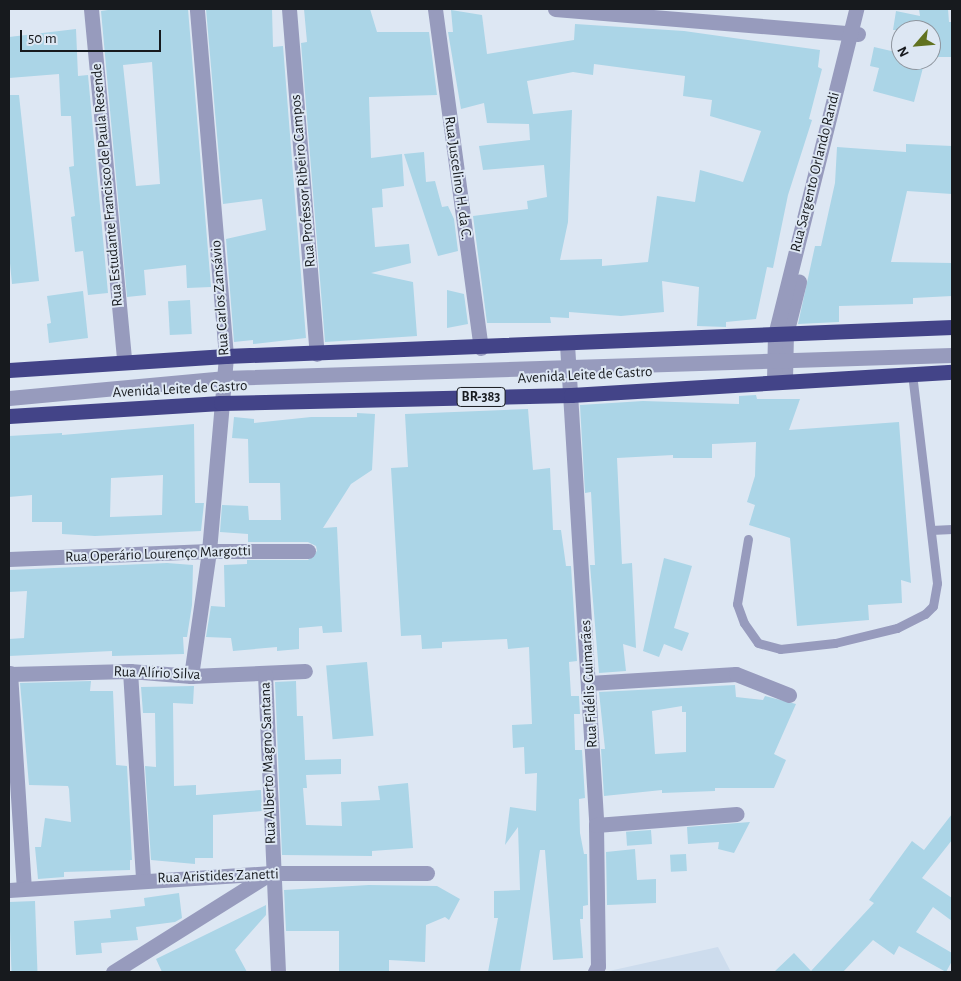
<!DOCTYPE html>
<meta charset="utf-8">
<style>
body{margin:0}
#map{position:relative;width:961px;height:981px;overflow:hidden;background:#dde7f3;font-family:"Alegreya Sans",sans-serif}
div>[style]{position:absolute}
.built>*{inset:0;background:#cddced}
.building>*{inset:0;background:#abd5e7;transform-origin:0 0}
.lane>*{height:9px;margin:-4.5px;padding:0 4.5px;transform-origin:4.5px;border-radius:4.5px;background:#979bbd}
.street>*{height:15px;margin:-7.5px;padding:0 7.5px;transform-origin:7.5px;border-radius:7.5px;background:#979bbd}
.highway>*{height:15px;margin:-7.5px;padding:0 7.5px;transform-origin:7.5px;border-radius:7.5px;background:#434488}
span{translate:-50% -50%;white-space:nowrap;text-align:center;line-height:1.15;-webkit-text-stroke:4px #dde7f3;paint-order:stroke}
.shield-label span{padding:1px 4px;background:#dde7f3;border:1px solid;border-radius:4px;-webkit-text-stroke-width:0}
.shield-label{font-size:14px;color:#171a1e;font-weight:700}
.street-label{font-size:15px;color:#171a1e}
.frame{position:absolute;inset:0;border:10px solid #171a1e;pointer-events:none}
.north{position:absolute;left:891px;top:20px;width:50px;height:50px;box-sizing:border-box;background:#dde7f3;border:1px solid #8e959e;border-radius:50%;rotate:243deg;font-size:14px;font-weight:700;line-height:20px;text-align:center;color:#171a1e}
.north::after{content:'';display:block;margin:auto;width:18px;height:22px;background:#61721f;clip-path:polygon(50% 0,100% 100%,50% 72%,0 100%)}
.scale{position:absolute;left:20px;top:30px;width:141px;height:22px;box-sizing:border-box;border:2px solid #171a1e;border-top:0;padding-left:6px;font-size:15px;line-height:18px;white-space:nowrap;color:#171a1e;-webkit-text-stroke:4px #dde7f3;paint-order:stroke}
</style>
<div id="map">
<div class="built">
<div style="clip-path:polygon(718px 947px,731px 972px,608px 972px,609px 971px)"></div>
</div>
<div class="building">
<div style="clip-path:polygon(evenodd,115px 9px,188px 9px,211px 287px,187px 288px,186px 265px,144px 270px,146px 295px,127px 297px,101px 11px,115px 9px,152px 62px,160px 184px,136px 186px,123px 65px,152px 62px)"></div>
<div style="clip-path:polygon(206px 9px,272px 9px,273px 47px,283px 46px,306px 338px,253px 344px,253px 340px,234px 342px,226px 239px,266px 230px,262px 199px,223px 204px)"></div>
<div style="clip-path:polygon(304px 9px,370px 9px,377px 32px,429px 32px,437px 95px,369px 97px,371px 158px,402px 154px,404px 186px,382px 189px,383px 207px,372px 208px,375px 247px,409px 244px,411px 263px,371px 273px,413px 282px,417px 336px,325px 342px,301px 43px,307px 42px)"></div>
<div style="clip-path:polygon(919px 9px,948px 9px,949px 22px,952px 22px,952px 57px,934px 57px,935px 30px,893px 30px,896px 11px,920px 16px)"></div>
<div style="clip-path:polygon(evenodd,451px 10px,482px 15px,487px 54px,574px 40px,575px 24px,684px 31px,820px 50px,818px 67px,822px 69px,809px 119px,812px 120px,788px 195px,773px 268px,767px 267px,756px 319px,726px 322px,726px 327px,697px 326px,699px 287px,662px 281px,664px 312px,621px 316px,569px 312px,569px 318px,550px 317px,551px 323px,487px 323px,473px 216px,528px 209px,527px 201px,547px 197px,544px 165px,483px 170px,479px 146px,530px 140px,529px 124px,487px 123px,484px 103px,461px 109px,448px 32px,453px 32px,451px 10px,594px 64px,685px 76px,683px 96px,712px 100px,710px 116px,761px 131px,743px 182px,700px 170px,695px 202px,657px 196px,648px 262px,602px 266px,602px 259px,560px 260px,568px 222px,572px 110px,533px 114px,527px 81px,573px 72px,593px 75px,594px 64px)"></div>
<div style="clip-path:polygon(76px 29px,78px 76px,88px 75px,108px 293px,88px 295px,83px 251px,75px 252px,71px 217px,75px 216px,69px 167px,74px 166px,71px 116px,61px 116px,59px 74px,9px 78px,9px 37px)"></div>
<div style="clip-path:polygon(874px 47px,900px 53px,899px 60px,925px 60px,914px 102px,873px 91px,879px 68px,870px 66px)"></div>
<div style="clip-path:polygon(9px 95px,19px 95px,39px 281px,12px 284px,9px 253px)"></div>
<div style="clip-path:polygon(906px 144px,952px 146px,952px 194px,907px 191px,891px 262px,952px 263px,952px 296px,913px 298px,913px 304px,839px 306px,839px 322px,798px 324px,815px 246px,821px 246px,835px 183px,837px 147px,906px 152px)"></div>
<div style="clip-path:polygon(424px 152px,426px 182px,435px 181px,442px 207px,448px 206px,454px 219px,458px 251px,438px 256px,404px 154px)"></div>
<div style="clip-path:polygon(447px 290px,464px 294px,468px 324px,447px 328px)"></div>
<div style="clip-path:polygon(83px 291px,88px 338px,49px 343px,47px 324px,51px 323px,47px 296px)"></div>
<div style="left:190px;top:300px;width:34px;height:22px;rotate:87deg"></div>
<div style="clip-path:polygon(756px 395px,757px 399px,800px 399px,789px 430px,899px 422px,911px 583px,901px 580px,902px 603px,868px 605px,869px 620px,797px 626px,790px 538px,749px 525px,755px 505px,747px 502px,755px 476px,756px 442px,712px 444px,712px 458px,673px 458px,673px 455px,617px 458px,622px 564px,632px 563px,636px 648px,623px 644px,626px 671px,599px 673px,590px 565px,595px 565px,591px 492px,585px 493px,580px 405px,643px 401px,739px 404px,739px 396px)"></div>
<div style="clip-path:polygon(528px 409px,533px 470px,550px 468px,553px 530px,561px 530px,566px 566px,571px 566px,577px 661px,569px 662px,571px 696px,579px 696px,580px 714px,574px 714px,575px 750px,582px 750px,585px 798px,579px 799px,580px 833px,584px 854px,587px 854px,588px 905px,583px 906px,583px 919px,580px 919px,583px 958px,553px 960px,545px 850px,540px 850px,520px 972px,488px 972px,498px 918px,494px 918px,494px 891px,520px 890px,518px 827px,505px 845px,510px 807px,536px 811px,537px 773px,525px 774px,524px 747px,513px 748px,512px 725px,532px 724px,529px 647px,508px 649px,507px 639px,442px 642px,442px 648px,422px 649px,421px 635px,401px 636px,391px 468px,408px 467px,405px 414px)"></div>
<div style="clip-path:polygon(357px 413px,375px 414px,372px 470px,351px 484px,323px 528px,337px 527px,342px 632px,323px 633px,322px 626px,299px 628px,299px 649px,277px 651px,277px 647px,233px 651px,231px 638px,206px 637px,211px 606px,225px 607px,224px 565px,247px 564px,247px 560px,308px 560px,317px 551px,316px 546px,308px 542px,248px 542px,248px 534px,220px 532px,222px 505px,248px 506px,249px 520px,281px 520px,280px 483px,249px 483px,248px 439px,232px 438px,234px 417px,254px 419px,254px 423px,311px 417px,357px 417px)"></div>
<div style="clip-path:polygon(evenodd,194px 424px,195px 503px,204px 503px,201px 531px,95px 536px,62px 534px,62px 522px,32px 522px,32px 495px,9px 497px,9px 436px,62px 433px,62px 435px,194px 424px,163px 475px,162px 515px,110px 517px,111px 478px,163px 475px)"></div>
<div style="clip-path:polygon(664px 558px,692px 566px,674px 628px,689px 633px,682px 651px,664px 644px,659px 657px,643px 651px)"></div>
<div style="clip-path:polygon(167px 563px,193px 565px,192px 605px,187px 637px,183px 637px,184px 654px,112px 656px,112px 651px,9px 656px,9px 639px,24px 638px,27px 591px,9px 592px,9px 570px)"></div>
<div style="left:367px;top:662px;width:74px;height:41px;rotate:85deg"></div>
<div style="clip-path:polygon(91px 681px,90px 691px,113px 691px,116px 765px,127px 766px,132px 860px,130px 860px,130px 870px,64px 872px,64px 877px,38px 879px,35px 847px,41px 847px,45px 818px,71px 822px,69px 789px,68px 786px,29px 785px,20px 683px)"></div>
<div style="clip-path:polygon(296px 681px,297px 716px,303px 716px,305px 760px,341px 759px,341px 774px,306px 775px,307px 788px,303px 788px,306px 825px,342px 826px,341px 802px,380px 800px,378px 786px,408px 783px,413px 848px,372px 851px,372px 856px,282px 855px,275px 682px)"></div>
<div style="clip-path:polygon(evenodd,735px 685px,736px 697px,763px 700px,765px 696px,796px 704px,774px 754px,786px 760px,774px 788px,715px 788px,715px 791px,662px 793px,662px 790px,604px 796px,601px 749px,605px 749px,599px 692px,735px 685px,682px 706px,682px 712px,686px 712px,686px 752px,655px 754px,652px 711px,682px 706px)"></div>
<div style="clip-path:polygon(194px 686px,193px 704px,173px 703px,174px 786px,196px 785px,196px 795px,261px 790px,262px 811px,213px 815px,213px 858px,195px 858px,195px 864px,151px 860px,145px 766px,156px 767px,155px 713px,143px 713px,141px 687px)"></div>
<div style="clip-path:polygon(952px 814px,952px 840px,922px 878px,952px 898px,952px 921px,933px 907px,916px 932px,952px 953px,952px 961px,946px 972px,899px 946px,894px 955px,873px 940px,843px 972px,774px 972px,794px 953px,811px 971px,874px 903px,869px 900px,912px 841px,924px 850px)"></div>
<div style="clip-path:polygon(750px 822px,734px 853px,718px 849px,719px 842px,688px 844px,687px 827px)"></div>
<div style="left:651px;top:830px;width:14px;height:25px;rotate:86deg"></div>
<div style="clip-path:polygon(635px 849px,637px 880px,656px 879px,656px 903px,607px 905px,606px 852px)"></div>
<div style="left:686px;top:854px;width:17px;height:16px;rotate:87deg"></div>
<div style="clip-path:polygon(369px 885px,437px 886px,460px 899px,449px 920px,445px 917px,426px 925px,425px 962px,389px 960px,389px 972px,339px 972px,339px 931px,286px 931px,284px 890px)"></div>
<div style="clip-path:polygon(179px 893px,182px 918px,175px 922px,136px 927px,138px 940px,101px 943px,102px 953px,76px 955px,74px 921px,111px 918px,110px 910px,145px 906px,144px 898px)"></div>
<div style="left:35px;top:901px;width:71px;height:26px;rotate:88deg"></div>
<div style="clip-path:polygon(266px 905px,266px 915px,235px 950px,247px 972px,162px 972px,156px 959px)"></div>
</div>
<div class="lane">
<div style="left:931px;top:530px;width:21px;rotate:-3deg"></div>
<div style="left:748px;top:539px;width:66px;rotate:99.6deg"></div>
<div style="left:737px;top:604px;width:20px;rotate:70deg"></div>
<div style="left:744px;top:623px;width:24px;rotate:55deg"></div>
<div style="left:758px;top:643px;width:23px;rotate:15deg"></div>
<div style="left:780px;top:649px;width:55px;rotate:-6.2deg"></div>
<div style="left:835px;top:643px;width:64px;rotate:-13.6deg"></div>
<div style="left:897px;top:628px;width:31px;rotate:-27deg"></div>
<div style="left:925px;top:614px;width:11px;rotate:-45deg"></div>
<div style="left:933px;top:606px;width:23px;rotate:-80deg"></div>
<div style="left:937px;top:583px;width:210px;rotate:-96.8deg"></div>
</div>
<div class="street">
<div style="left:91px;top:9px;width:354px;rotate:84.6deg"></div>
<div style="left:289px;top:9px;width:346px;rotate:85.4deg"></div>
<div style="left:435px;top:9px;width:342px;rotate:82.3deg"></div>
<div style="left:555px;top:9px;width:304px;rotate:4.7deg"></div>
<div style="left:567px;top:344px;width:482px;rotate:86.5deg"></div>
<div style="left:596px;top:825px;width:141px;rotate:89.2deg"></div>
<div style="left:598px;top:966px;width:7px;rotate:117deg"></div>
<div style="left:785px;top:380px;width:46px;rotate:-88.8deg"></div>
<div style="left:786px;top:334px;width:54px;rotate:-76deg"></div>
<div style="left:774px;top:381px;width:46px;rotate:-88.8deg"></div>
<div style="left:775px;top:335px;width:336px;rotate:-76deg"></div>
<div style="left:9px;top:398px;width:215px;rotate:-5.3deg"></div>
<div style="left:223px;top:378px;width:729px;rotate:-1.81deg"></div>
<div style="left:9px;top:559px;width:200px;rotate:-2.3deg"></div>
<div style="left:209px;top:551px;width:99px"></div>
<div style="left:130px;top:671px;width:208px;rotate:86.4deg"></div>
<div style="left:10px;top:673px;width:214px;rotate:86.3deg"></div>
<div style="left:9px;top:674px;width:121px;rotate:-1.4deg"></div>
<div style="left:130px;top:671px;width:61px;rotate:4.7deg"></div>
<div style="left:191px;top:676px;width:114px;rotate:-2.5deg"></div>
<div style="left:265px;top:674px;width:298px;rotate:87.5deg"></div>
<div style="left:191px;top:676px;width:126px;rotate:-81.8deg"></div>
<div style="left:209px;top:551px;width:196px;rotate:-85deg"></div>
<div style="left:226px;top:356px;width:348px;rotate:-94.8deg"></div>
<div style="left:589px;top:683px;width:147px;rotate:-3.5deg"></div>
<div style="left:736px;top:674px;width:57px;rotate:21.6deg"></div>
<div style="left:596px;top:825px;width:141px;rotate:-4.5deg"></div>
<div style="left:9px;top:890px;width:263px;rotate:-3.7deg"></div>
<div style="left:271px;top:873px;width:156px"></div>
<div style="left:113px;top:972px;width:186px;rotate:-32.1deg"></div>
</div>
<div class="highway">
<div style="left:9px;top:370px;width:217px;rotate:-3.7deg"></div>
<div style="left:226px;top:356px;width:727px;rotate:-2.29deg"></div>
<div style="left:9px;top:416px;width:212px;rotate:-3.5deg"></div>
<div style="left:221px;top:403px;width:350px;rotate:-1.3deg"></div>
<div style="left:571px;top:395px;width:382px;rotate:-3.5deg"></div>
</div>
<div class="shield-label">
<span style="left:481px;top:397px">BR-383</span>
</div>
<div class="street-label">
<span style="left:815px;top:172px;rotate:-76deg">Rua Sargento Orlando Randi</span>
<span style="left:458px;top:178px;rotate:82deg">Rua Juscelino H. da C.</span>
<span style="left:303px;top:181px;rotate:-95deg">Rua Professor Ribeiro Campos</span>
<span style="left:107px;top:185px;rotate:-95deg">Rua Estudante Francisco de Paula Resende</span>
<span style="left:220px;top:298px;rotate:-94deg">Rua Carlos Zansávio</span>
<span style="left:585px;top:375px;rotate:-3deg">Avenida Leite de Castro</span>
<span style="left:180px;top:389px;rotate:-3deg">Avenida Leite de Castro</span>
<span style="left:158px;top:554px;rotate:-2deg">Rua Operário Lourenço Margotti</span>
<span style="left:157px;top:673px;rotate:2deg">Rua Alírio Silva</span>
<span style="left:589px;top:684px;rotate:-93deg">Rua Fidélis Guimarães</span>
<span style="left:268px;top:763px;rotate:-92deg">Rua Alberto Magno Santana</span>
<span style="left:218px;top:876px;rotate:-2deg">Rua Aristides Zanetti</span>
</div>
<div class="frame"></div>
<div class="north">N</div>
<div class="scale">50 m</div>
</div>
